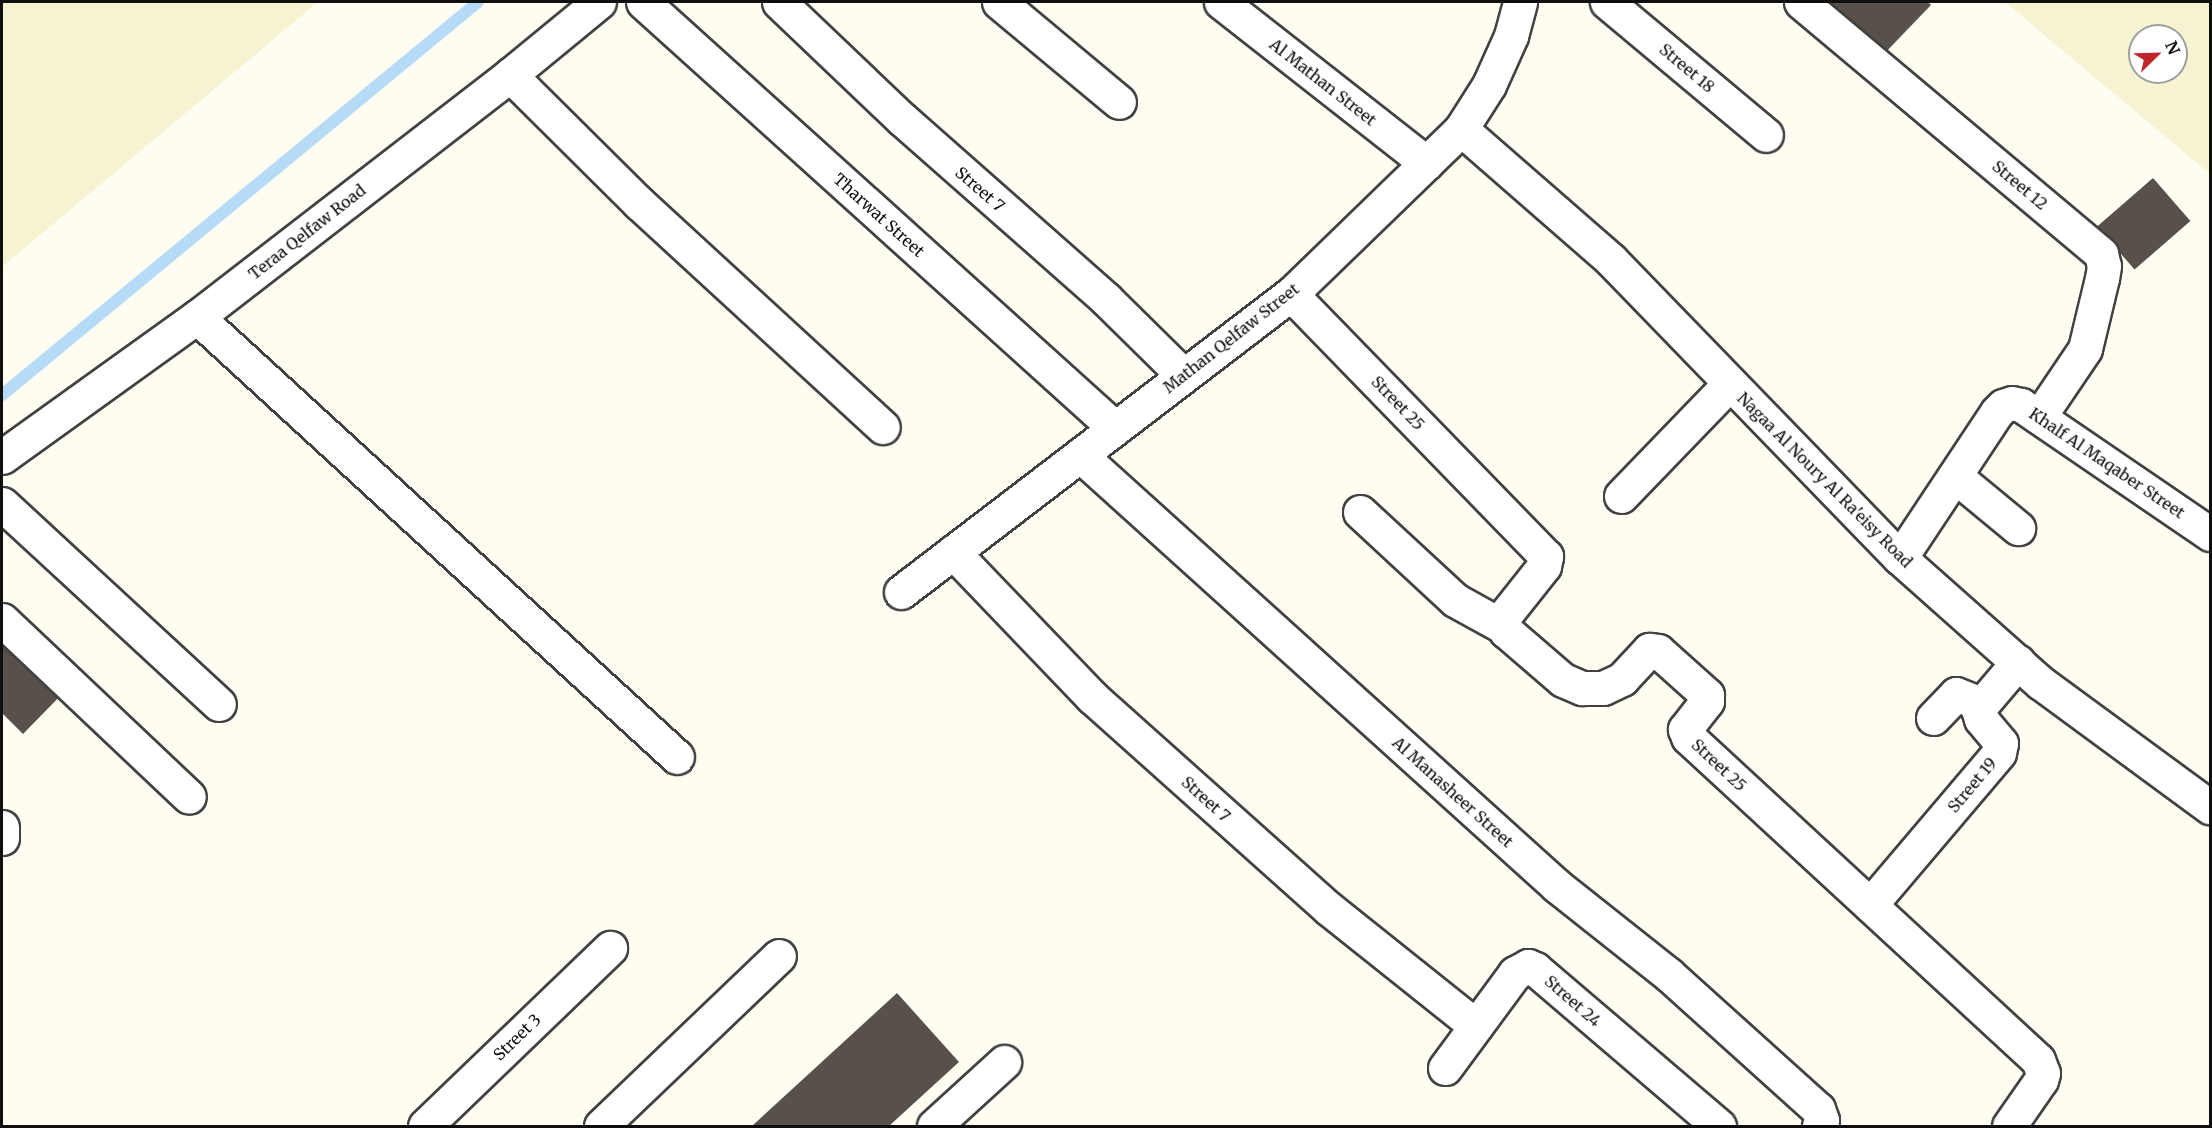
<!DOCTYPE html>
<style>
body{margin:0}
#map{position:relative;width:2212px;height:1128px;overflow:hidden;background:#fffdf1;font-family:Merriweather,serif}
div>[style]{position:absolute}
.farmland>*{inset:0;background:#f5f3d1}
.stream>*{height:12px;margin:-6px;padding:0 6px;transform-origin:6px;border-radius:6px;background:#b6dbf6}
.building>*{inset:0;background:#58514b;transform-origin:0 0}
.roads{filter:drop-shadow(2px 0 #424242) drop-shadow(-2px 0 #424242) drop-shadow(0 2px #424242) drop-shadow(0 -2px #424242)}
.minor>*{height:33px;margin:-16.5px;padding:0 16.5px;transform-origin:16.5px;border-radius:16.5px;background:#fff}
span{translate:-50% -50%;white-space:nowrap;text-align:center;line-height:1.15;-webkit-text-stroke:6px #fff;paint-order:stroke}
.street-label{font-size:16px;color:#0f0f0f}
.frame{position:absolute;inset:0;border:3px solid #0f0f0f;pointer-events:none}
.north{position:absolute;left:2128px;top:24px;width:60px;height:60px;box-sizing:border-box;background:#fff;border:2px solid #9f9f9f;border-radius:50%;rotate:67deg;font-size:16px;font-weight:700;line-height:24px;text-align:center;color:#0f0f0f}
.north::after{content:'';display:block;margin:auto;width:21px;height:27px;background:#bf2728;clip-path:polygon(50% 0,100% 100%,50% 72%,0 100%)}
</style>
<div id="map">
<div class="farmland">
<div style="clip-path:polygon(2px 2px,318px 2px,2px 267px)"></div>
<div style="clip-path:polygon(evenodd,2005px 2px,2210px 2px,2210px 175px,2210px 174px,2005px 2px,2140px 36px,2176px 36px,2176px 72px,2140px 72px,2140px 36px)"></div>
</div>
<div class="stream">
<div style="left:2px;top:395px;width:617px;rotate:-39.54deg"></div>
</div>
<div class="building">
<div style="clip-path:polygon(1826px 2px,1928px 2px,1931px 5px,1882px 56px)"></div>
<div style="left:2153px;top:178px;width:57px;height:74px;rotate:49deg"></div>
<div style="clip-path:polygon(2px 626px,66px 690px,23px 734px,2px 713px)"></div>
<div style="clip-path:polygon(897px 993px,959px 1062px,889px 1126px,752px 1126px)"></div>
</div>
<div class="roads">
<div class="minor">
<div style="left:643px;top:2px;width:636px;rotate:42.07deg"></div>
<div style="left:779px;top:2px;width:170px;rotate:43.6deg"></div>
<div style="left:902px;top:119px;width:273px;rotate:41.4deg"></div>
<div style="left:1107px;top:300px;width:107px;rotate:44.6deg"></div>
<div style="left:999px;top:2px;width:156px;rotate:39.8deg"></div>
<div style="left:1221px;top:2px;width:261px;rotate:38.1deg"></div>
<div style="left:1607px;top:2px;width:207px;rotate:39.9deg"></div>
<div style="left:1801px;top:2px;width:392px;rotate:40deg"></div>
<div style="left:2101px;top:254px;width:12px;rotate:76deg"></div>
<div style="left:2104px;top:266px;width:12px;rotate:99deg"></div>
<div style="left:2102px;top:278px;width:73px;rotate:103.5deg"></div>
<div style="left:2085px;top:349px;width:82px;rotate:124.1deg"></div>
<div style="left:510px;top:75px;width:182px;rotate:44.8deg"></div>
<div style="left:639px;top:203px;width:331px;rotate:42.6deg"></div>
<div style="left:1461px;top:129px;width:199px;rotate:41.1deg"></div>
<div style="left:1611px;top:260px;width:415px;rotate:45.9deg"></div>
<div style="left:1900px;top:558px;width:188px;rotate:41.6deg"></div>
<div style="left:2041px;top:683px;width:210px;rotate:36.3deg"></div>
<div style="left:1291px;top:294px;width:366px;rotate:45.8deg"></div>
<div style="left:1546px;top:556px;width:10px;rotate:101deg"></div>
<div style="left:1544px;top:566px;width:68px;rotate:128.4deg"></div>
<div style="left:1502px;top:619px;width:13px;rotate:72deg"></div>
<div style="left:1506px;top:631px;width:75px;rotate:40.7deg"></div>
<div style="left:1563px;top:680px;width:21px;rotate:23deg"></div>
<div style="left:1582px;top:688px;width:21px"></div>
<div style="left:1603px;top:688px;width:21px;rotate:-25deg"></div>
<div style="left:1622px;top:679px;width:40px;rotate:-47deg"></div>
<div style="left:1649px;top:650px;width:9px;rotate:6deg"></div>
<div style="left:1658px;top:651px;width:66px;rotate:41.9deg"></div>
<div style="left:1707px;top:695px;width:6px;rotate:90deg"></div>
<div style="left:1707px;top:701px;width:36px;rotate:128deg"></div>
<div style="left:1685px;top:729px;width:9px;rotate:69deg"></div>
<div style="left:1688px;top:737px;width:476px;rotate:42.7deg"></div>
<div style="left:2038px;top:1060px;width:14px;rotate:69deg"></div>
<div style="left:2043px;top:1073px;width:7px;rotate:106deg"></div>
<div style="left:2041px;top:1080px;width:56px;rotate:124.8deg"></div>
<div style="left:197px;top:317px;width:651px;rotate:42.51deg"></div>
<div style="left:1080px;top:455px;width:643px;rotate:42.1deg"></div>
<div style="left:1557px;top:886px;width:142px;rotate:38.4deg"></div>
<div style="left:1668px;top:974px;width:202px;rotate:42deg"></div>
<div style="left:1818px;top:1109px;width:12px;rotate:70deg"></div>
<div style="left:1822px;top:1120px;width:7px;rotate:117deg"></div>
<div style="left:2px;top:457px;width:240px;rotate:-35.7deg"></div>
<div style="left:197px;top:317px;width:396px;rotate:-37.7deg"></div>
<div style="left:510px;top:75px;width:115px;rotate:-39.4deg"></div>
<div style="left:1955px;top:476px;width:82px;rotate:39.5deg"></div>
<div style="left:1621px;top:496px;width:157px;rotate:-46deg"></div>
<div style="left:2px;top:504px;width:295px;rotate:42.7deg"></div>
<div style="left:1360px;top:512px;width:129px;rotate:42.8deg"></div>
<div style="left:1455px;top:600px;width:54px;rotate:29deg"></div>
<div style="left:953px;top:552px;width:201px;rotate:46.2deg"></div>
<div style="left:1092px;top:697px;width:317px;rotate:41.8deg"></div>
<div style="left:1328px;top:908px;width:189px;rotate:38.6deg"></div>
<div style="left:1900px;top:558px;width:175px;rotate:-56.4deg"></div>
<div style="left:1997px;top:412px;width:8px;rotate:-45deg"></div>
<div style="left:2003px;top:406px;width:9px;rotate:-18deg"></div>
<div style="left:2012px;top:403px;width:9px;rotate:13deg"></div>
<div style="left:2021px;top:405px;width:229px;rotate:34.3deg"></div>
<div style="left:901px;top:592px;width:491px;rotate:-37.4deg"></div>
<div style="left:1291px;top:294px;width:237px;rotate:-44.1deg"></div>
<div style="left:1461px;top:129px;width:52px;rotate:-57.5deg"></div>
<div style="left:1489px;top:85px;width:54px;rotate:-65.8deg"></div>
<div style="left:1511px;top:36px;width:35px;rotate:-75deg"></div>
<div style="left:2px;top:620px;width:257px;rotate:43.4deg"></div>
<div style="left:1933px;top:718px;width:33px;rotate:-46deg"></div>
<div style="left:1956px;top:694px;width:27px;rotate:22deg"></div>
<div style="left:2px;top:827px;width:11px;rotate:90deg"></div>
<div style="left:1870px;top:905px;width:199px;rotate:-49.7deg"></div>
<div style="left:1999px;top:753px;width:10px;rotate:-79deg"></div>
<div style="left:2001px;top:743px;width:31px;rotate:-130deg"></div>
<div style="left:1981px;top:719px;width:10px;rotate:-107deg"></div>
<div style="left:1978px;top:709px;width:62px;rotate:-49.6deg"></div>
<div style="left:1445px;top:1068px;width:118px;rotate:-53.6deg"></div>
<div style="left:1515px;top:973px;width:15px;rotate:-28deg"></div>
<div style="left:1528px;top:966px;width:8px;rotate:23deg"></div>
<div style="left:1535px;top:969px;width:242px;rotate:40.5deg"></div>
<div style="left:425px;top:1126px;width:257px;rotate:-43.9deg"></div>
<div style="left:601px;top:1126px;width:246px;rotate:-43.7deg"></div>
<div style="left:934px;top:1126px;width:95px;rotate:-42.4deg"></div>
</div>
</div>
<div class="street-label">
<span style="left:1687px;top:68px;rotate:40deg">Street 18</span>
<span style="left:1323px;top:82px;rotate:38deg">Al Mathan Street</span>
<span style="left:2020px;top:185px;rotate:40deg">Street 12</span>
<span style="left:980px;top:189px;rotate:41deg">Street 7</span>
<span style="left:879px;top:215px;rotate:42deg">Tharwat Street</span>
<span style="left:307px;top:232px;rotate:-38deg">Teraa Qelfaw Road</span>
<span style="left:1231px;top:338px;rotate:-38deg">Mathan Qelfaw Street</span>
<span style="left:1398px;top:403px;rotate:46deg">Street 25</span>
<span style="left:2107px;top:463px;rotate:34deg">Khalf Al Maqaber Street</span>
<span style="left:1825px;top:480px;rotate:45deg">Nagaa Al Noury Al Ra'eisy Road</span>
<span style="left:1719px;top:765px;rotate:43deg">Street 25</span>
<span style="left:1972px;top:785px;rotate:-50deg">Street 19</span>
<span style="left:1453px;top:792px;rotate:42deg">Al Manasheer Street</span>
<span style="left:1206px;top:799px;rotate:42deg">Street 7</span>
<span style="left:1573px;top:1001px;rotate:41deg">Street 24</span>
<span style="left:517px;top:1037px;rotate:-44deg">Street 3</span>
</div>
<div class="frame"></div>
<div class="north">N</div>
</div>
